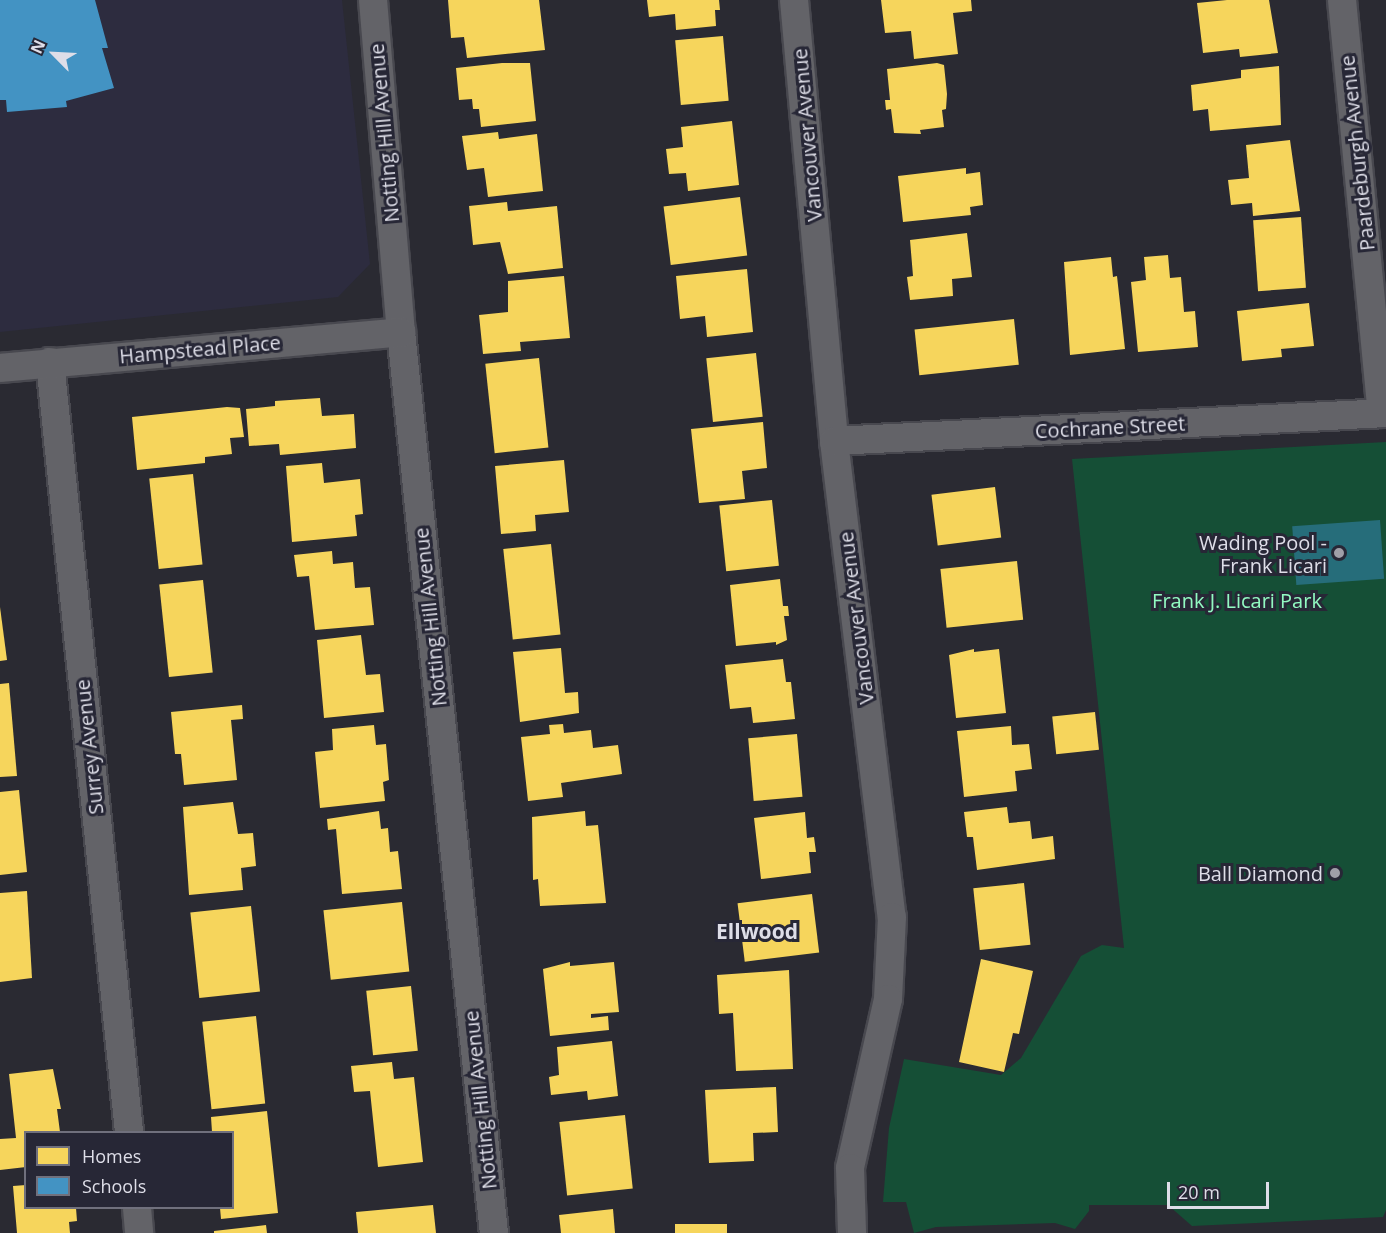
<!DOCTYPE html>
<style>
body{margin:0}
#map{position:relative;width:1386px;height:1233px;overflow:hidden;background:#2a2a32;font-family:"Open Sans",sans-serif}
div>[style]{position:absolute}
.built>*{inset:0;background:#2d2c3f}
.green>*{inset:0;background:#154f36}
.water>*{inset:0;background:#266d7a;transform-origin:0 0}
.homes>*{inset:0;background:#f6d55c;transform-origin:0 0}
.schools>*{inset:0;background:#4393c3}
.roads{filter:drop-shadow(2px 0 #48484f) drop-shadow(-2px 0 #48484f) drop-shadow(0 2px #48484f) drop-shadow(0 -2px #48484f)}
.street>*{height:28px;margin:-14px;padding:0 14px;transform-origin:14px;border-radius:14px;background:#636368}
.dots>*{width:16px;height:16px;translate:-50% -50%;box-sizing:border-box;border:3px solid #272736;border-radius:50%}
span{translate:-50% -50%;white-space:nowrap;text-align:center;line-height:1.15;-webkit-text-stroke:6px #272736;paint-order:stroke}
.street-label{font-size:20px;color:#dedee8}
.poi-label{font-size:20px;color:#dedee8}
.right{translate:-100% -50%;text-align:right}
.park-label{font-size:20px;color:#92fac2}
.neighbourhood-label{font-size:21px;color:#dedee8;font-weight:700}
.legend{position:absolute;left:24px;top:1131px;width:210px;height:78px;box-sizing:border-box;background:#272736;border:2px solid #70707d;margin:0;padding:8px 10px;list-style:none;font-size:18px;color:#dedee8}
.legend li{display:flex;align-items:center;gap:12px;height:30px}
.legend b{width:30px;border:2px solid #70707d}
.north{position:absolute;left:24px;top:24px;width:60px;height:60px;-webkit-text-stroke:4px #272736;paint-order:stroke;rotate:294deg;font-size:16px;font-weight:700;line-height:24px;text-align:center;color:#dedee8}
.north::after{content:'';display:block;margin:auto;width:21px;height:27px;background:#dedee8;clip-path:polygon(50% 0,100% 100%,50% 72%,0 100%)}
.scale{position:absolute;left:1167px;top:1182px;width:102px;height:27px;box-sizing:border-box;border:3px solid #dedee8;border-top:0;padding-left:8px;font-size:18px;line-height:21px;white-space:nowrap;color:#dedee8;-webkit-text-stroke:4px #272736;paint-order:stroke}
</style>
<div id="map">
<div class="built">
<div style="clip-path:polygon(0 0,342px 0,370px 264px,338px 297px,0 332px)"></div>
</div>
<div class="green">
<div style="clip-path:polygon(1386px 442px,1386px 1210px,1383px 1217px,1192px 1226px,1168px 1205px,1089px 1205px,1089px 1211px,1075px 1229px,1055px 1223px,936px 1227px,914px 1233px,906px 1202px,883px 1202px,889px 1128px,904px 1059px,1001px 1075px,1021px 1058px,1081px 956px,1102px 945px,1124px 948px,1072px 459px)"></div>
</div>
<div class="water">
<div style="left:1380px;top:520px;width:59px;height:88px;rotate:86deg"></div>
</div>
<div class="homes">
<div style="clip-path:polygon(448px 0,539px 0,545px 50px,467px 58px,464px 37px,451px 38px)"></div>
<div style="clip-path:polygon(647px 0,719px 0,720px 10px,715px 10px,716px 26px,676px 30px,675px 14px,649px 17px)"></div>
<div style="clip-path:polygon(881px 0,971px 0,972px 11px,953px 13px,958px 54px,914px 59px,911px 31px,885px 33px)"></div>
<div style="clip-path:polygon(1227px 0,1269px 0,1278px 53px,1240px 57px,1239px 49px,1203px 53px,1197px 3px)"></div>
<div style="left:723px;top:36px;width:65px;height:48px;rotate:85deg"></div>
<div style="clip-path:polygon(502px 63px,530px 63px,536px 121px,481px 127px,479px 109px,473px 109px,472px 99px,459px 100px,456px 68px)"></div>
<div style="clip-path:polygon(937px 63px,944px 65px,947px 94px,946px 109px,942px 110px,944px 127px,920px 130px,921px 134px,894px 133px,891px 109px,886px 110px,885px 100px,890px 100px,887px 69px)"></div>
<div style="clip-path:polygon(1279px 66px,1281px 125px,1210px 131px,1208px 109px,1193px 111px,1191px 85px,1241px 78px,1241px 70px)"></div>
<div style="clip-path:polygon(732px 121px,739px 185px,688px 191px,686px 173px,669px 174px,666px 149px,683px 147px,681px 127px)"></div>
<div style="clip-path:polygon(498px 132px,499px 139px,537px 134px,543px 191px,488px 197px,484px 168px,467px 170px,462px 136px)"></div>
<div style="clip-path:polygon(1290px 140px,1300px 211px,1253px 216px,1252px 203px,1231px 205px,1228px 180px,1249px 178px,1246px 145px)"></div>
<div style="clip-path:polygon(966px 168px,966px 174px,980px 172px,983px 205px,970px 207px,971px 215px,903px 222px,898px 176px)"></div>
<div style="left:740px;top:197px;width:59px;height:77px;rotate:83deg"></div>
<div style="clip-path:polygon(507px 202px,508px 211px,557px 206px,563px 268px,508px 274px,500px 242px,473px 245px,469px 206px)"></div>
<div style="left:1301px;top:217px;width:71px;height:48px;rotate:86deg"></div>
<div style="clip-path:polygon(967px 233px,972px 277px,952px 279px,953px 296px,910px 300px,907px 277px,913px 276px,910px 240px)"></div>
<div style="clip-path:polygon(1168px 255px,1170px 278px,1181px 277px,1184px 312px,1195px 311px,1198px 347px,1138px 352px,1131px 282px,1146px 280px,1144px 257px)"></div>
<div style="clip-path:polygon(1111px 257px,1113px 277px,1117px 276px,1125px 349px,1070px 355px,1064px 262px)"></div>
<div style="clip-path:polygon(747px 269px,753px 332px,707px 337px,705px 316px,680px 319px,676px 276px)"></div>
<div style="clip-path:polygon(564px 276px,570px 338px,520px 342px,521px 351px,483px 354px,479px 315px,508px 312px,508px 281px)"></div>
<div style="clip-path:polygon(1309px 303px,1314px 346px,1281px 349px,1282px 357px,1242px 361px,1237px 311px)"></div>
<div style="left:1014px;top:319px;width:46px;height:100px;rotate:84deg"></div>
<div style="left:756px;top:353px;width:64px;height:50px;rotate:84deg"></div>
<div style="left:539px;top:358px;width:90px;height:54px;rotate:84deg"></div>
<div style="clip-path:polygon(320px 398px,322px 416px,354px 414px,356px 448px,280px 455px,279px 444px,249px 446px,246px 409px,275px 406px,275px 401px)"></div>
<div style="clip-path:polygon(227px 407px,240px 408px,244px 437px,230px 438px,232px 454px,205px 457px,205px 463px,137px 470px,132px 417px)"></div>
<div style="clip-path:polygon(763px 422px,767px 468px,742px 471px,745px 499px,699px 503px,691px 429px)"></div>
<div style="clip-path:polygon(564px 460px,569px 512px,535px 515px,536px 531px,501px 534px,495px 466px)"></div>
<div style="clip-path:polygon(322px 463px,324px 483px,360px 479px,363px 514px,355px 515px,357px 536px,292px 542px,286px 466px)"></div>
<div style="left:193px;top:474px;width:91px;height:44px;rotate:84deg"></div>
<div style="left:995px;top:487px;width:51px;height:64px;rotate:83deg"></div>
<div style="left:772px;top:500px;width:66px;height:53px;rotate:84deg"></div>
<div style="left:551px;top:544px;width:91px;height:48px;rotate:84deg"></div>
<div style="clip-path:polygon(332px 551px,333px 564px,353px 562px,355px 588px,370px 587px,374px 625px,315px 630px,309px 576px,297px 577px,294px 555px)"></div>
<div style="left:1017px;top:561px;width:59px;height:77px;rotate:84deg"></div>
<div style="clip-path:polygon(780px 579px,783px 606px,788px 606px,789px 616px,784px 616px,787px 640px,776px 645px,776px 642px,736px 646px,730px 585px)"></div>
<div style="left:203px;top:580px;width:93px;height:44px;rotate:84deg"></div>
<div style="clip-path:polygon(0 607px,7px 660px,0 661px)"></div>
<div style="clip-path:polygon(361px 635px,366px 675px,380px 674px,384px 712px,324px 718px,317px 640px)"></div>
<div style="clip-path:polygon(561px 648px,565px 693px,578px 692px,579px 713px,520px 722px,513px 652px)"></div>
<div style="clip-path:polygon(974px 649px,974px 652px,999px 649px,1006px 713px,956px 718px,949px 655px)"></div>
<div style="clip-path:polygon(783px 659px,786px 682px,791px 682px,795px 719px,753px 723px,751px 707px,730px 709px,725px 665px)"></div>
<div style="clip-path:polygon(9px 683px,17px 776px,0 777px,0 684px)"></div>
<div style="clip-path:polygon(242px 705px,243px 719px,231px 720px,237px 780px,184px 785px,181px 754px,175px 754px,171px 712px)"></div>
<div style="left:1095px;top:712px;width:38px;height:43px;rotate:84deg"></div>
<div style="clip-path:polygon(563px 724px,564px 733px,591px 730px,593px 748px,618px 745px,622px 774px,561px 783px,563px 797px,528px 801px,521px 737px,550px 734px,549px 725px)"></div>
<div style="clip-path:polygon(374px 725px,376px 745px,386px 744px,389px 780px,383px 782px,385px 801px,320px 808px,315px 752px,333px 750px,332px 729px)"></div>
<div style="clip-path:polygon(1011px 726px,1012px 745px,1029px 744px,1032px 769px,1015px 771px,1017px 791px,964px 797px,957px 731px)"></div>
<div style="left:797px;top:734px;width:63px;height:49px;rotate:85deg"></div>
<div style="clip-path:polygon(19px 790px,27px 872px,0 875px,0 792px)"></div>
<div style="clip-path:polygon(233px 802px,238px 834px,253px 833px,256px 866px,241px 868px,243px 890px,189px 895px,183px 807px)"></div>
<div style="clip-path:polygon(1007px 807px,1009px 823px,1030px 821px,1032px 839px,1053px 836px,1055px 859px,977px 870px,973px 837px,967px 837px,964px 812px)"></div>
<div style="clip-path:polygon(379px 811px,381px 829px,388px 828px,390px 852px,398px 851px,402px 889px,342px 894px,336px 829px,328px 830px,327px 819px)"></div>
<div style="clip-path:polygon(585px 811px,586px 826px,598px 825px,606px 903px,540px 906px,538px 879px,533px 880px,532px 817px)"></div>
<div style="clip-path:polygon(805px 812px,807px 838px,814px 837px,816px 852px,809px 852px,811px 873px,761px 879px,754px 818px)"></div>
<div style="left:1024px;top:883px;width:62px;height:51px;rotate:84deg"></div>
<div style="clip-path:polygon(27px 891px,32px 978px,0 982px,0 893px)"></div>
<div style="left:812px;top:894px;width:59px;height:75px;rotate:83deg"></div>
<div style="left:402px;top:902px;width:70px;height:79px;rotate:84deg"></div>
<div style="left:251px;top:906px;width:86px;height:61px;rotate:84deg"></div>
<div style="clip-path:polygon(981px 959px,1033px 971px,1019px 1034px,1013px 1033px,1004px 1072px,959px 1062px)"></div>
<div style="clip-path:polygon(570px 962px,570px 966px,614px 962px,619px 1012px,591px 1014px,591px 1018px,608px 1016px,609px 1030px,550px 1036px,543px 969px)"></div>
<div style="clip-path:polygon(789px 970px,793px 1069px,736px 1071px,733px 1013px,719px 1014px,717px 975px)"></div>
<div style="left:411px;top:986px;width:65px;height:45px;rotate:84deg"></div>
<div style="left:256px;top:1016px;width:88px;height:54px;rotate:84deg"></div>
<div style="clip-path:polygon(612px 1041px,618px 1096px,588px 1100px,587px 1091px,551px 1095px,549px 1077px,559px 1075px,557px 1047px)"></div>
<div style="clip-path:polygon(392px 1062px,394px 1079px,414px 1077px,423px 1162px,378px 1167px,370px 1091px,354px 1092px,351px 1066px)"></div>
<div style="clip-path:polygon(53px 1069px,61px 1109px,57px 1109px,60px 1132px,26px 1132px,26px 1167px,0 1170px,0 1139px,16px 1138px,9px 1074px)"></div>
<div style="clip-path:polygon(776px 1087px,778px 1132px,753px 1133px,754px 1161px,709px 1163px,705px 1090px)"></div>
<div style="clip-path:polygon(267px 1111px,278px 1213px,221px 1219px,220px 1208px,232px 1208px,232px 1132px,212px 1132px,211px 1117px)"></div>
<div style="left:625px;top:1115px;width:74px;height:66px;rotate:84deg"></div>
<div style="clip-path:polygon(26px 1185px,26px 1208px,76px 1208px,77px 1221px,69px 1222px,70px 1233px,17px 1233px,13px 1186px)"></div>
<div style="clip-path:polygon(433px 1205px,436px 1233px,358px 1233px,356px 1212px)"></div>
<div style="clip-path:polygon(613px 1209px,615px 1233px,561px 1233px,559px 1215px)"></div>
<div style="left:675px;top:1224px;width:52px;height:9px"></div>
<div style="clip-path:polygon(266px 1225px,267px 1233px,214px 1233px,214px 1231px)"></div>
</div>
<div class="schools">
<div style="clip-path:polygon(0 0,95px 0,108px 48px,102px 48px,114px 88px,66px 101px,67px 107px,7px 112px,6px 100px,0 100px)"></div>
</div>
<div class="roads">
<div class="street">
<div style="left:373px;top:0;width:333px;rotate:85.2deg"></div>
<div style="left:401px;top:332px;width:906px;rotate:84.11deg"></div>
<div style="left:794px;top:0;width:443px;rotate:84.8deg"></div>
<div style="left:834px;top:441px;width:480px;rotate:83.1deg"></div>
<div style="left:892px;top:917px;width:82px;rotate:92.8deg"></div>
<div style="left:888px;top:999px;width:173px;rotate:102.7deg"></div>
<div style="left:850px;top:1168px;width:65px;rotate:88.2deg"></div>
<div style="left:1342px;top:0;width:415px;rotate:84.5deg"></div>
<div style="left:50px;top:362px;width:774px;rotate:84.14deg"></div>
<div style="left:0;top:368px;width:403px;rotate:-5.1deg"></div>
<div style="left:834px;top:441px;width:553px;rotate:-2.9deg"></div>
<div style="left:137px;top:1208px;width:25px;rotate:85deg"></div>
</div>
</div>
<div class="dots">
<div style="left:1339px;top:553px;background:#9f9fa8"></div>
<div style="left:1335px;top:873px;background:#9f9fa8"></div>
</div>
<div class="street-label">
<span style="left:384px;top:133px;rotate:-95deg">Notting Hill Avenue</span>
<span style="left:807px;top:135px;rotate:-95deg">Vancouver Avenue</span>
<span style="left:1357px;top:153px;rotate:-96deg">Paardeburgh Avenue</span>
<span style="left:200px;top:349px;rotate:-5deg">Hampstead Place</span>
<span style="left:1110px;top:427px;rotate:-3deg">Cochrane Street</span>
<span style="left:430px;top:617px;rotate:-96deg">Notting Hill Avenue</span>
<span style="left:856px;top:618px;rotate:-97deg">Vancouver Avenue</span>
<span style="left:89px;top:747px;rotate:-96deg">Surrey Avenue</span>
<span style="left:480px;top:1100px;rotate:-96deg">Notting Hill Avenue</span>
</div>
<div class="poi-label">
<span class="right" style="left:1327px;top:554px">Wading Pool -<br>Frank Licari</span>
<span class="right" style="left:1323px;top:873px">Ball Diamond</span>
</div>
<div class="park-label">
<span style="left:1237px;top:600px">Frank J. Licari Park</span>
</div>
<div class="neighbourhood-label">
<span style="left:757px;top:931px">Ellwood</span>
</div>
<ul class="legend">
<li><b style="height:16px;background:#f6d55c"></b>Homes</li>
<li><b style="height:16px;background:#4393c3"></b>Schools</li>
</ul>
<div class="north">N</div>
<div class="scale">20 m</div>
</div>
